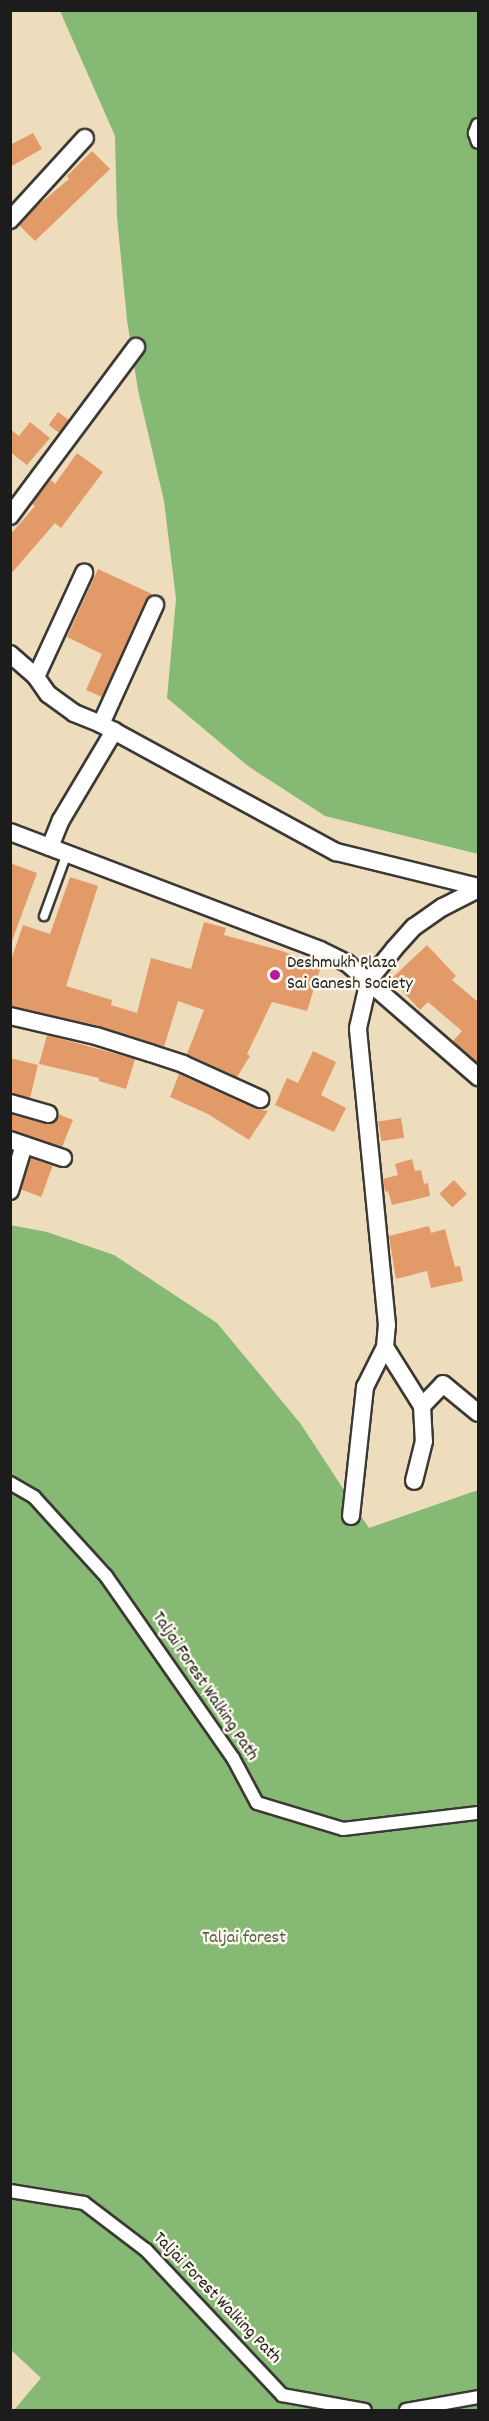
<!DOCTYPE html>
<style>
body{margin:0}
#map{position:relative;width:489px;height:2421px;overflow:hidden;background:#eeddbc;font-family:Dekko,sans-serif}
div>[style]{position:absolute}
.forest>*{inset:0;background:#85b974}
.building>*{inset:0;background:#e29a69;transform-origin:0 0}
.roads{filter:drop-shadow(2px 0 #3c3934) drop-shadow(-2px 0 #3c3934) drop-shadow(0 2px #3c3934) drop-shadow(0 -2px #3c3934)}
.service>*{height:8px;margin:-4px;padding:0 4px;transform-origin:4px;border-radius:4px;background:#fff}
.pedestrian>*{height:12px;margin:-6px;padding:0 6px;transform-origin:6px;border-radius:6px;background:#fff}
.minor>*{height:16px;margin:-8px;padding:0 8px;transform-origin:8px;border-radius:8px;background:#fff}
.dots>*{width:16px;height:16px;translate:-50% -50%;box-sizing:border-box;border:3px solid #fbf7ec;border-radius:50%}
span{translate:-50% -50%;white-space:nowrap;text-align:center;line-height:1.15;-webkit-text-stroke:5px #fbf7ec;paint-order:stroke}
.poi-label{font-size:18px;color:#1c1c1c}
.left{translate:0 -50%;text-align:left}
.street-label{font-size:18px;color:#1c1c1c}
.park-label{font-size:18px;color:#4d5e42}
.frame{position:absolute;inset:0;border:12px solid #1c1c1c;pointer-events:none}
</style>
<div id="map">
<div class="forest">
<div style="clip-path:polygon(60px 11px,478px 11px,478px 854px,325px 816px,248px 766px,167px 698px,176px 599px,164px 501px,138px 390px,127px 320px,117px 217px,115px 136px)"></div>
<div style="clip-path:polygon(10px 1225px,47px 1232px,114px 1255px,217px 1323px,300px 1423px,369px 1528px,478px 1490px,478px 2410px,14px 2410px,41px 2378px,10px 2349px)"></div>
</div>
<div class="building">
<div style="clip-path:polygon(33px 133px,42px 149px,10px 167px,10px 145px)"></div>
<div style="clip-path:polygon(92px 151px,110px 169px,35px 241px,19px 225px,37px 206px,69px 179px,67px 176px)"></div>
<div style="left:58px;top:412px;width:14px;height:16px;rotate:36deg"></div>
<div style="clip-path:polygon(30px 422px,50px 438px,27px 465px,10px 452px,10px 429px,19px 436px)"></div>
<div style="clip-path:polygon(77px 453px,103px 472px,61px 528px,55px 523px,10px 575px,10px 535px,35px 506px,32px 504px,41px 491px,51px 480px,55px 484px)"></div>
<div style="clip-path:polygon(98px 569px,152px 594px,145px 601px,102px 697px,86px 690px,102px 654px,67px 637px)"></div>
<div style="clip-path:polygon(10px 863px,37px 873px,12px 941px,10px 941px)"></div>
<div style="clip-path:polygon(70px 877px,98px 886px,66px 986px,112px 1000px,111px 1005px,137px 1013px,151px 958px,191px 969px,204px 922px,226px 928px,224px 935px,282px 951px,321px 966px,307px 1011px,272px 1002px,247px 1054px,250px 1056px,237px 1077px,187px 1054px,204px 1010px,178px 1001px,164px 1047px,98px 1026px,10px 1006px,10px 963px,23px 925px,50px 934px)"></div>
<div style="clip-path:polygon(427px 945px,456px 976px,452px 980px,478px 1002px,478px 1064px,453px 1041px,462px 1031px,428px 1002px,420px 1010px,391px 979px)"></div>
<div style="clip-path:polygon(47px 1035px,135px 1059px,126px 1089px,99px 1081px,99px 1078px,39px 1064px)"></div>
<div style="clip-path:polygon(313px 1051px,336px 1062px,321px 1095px,346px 1108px,334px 1132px,275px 1105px,287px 1078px,298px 1083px)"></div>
<div style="clip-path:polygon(10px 1058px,38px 1065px,30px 1098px,10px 1093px)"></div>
<div style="clip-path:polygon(179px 1074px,256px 1109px,268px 1111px,249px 1140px,208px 1114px,170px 1097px)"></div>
<div style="clip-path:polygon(10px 1114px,46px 1124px,55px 1122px,58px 1114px,73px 1120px,62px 1147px,10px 1130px)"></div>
<div style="left:401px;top:1118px;width:20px;height:23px;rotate:81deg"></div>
<div style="left:31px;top:1158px;width:23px;height:33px;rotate:20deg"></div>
<div style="clip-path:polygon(412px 1159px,415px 1171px,421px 1170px,424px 1184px,428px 1183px,430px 1196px,392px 1205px,388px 1191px,385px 1192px,383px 1179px,398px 1175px,395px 1164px)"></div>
<div style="left:454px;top:1180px;width:19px;height:20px;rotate:47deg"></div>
<div style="clip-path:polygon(429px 1226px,431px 1233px,445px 1229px,455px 1267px,460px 1266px,463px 1281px,431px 1288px,427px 1271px,396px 1279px,389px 1236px)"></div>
</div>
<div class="roads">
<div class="service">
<div style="left:44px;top:916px;width:67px;rotate:-69.9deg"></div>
</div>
<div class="pedestrian">
<div style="left:478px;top:125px;width:9px;rotate:111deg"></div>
<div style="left:475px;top:133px;width:9px;rotate:72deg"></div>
<div style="left:10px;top:1483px;width:28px;rotate:30deg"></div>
<div style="left:34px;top:1497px;width:107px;rotate:47.7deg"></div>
<div style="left:106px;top:1576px;width:222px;rotate:55.1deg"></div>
<div style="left:233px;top:1758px;width:51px;rotate:61.9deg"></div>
<div style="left:257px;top:1803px;width:90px;rotate:16.8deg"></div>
<div style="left:343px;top:1829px;width:136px;rotate:-6.8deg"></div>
<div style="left:10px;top:2191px;width:75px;rotate:9.2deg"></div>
<div style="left:84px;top:2203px;width:78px;rotate:37.2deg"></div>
<div style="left:146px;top:2250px;width:199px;rotate:46.8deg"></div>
<div style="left:282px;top:2395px;width:84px;rotate:10.2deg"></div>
<div style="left:406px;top:2410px;width:73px;rotate:-10.2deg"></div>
</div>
<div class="minor">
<div style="left:10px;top:220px;width:111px;rotate:-47.6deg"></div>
<div style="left:10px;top:516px;width:211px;rotate:-53.3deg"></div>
<div style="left:10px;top:654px;width:35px;rotate:41deg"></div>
<div style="left:36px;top:677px;width:21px;rotate:55deg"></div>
<div style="left:48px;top:694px;width:32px;rotate:36deg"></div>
<div style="left:74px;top:713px;width:29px;rotate:22deg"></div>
<div style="left:101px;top:724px;width:268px;rotate:28.6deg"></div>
<div style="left:336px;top:852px;width:146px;rotate:13.8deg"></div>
<div style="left:36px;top:677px;width:115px;rotate:-65.2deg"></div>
<div style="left:101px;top:724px;width:131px;rotate:-65.6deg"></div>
<div style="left:10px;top:832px;width:332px;rotate:20.8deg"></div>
<div style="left:320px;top:950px;width:30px;rotate:26deg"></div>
<div style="left:347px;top:963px;width:174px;rotate:41deg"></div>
<div style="left:50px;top:847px;width:29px;rotate:-68deg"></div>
<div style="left:61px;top:820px;width:104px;rotate:-59.2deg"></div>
<div style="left:10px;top:1016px;width:88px;rotate:13.1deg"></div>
<div style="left:96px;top:1036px;width:57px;rotate:17.5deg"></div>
<div style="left:150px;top:1053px;width:35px;rotate:18deg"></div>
<div style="left:183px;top:1064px;width:85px;rotate:24.4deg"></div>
<div style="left:10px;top:1103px;width:40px;rotate:16deg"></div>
<div style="left:10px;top:1140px;width:56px;rotate:18.8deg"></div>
<div style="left:10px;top:1191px;width:48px;rotate:-73.1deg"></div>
<div style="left:385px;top:1347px;width:70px;rotate:57.9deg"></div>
<div style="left:422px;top:1406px;width:35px;rotate:87deg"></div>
<div style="left:424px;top:1441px;width:41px;rotate:104deg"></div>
<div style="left:422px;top:1406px;width:30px;rotate:-46deg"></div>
<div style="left:443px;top:1384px;width:45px;rotate:39.6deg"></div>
<div style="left:351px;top:1516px;width:130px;rotate:-83.8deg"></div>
<div style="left:365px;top:1387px;width:45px;rotate:-63.4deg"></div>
<div style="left:385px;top:1347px;width:22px;rotate:-85deg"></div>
<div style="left:387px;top:1325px;width:298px;rotate:-95.6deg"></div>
<div style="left:358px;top:1028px;width:49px;rotate:-77.1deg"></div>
<div style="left:369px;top:980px;width:40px;rotate:-51deg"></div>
<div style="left:394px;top:949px;width:30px;rotate:-48deg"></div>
<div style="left:414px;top:927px;width:35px;rotate:-35deg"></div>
<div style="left:443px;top:907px;width:39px;rotate:-27deg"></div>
</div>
</div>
<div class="dots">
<div style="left:275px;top:975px;background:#b5179e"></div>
</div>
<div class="poi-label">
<span class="left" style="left:287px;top:975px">Deshmukh Plaza<br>Sai Ganesh Society</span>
</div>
<div class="street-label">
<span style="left:204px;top:1687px;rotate:56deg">Taljai Forest Walking Path</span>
<span style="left:216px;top:2299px;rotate:46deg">Taljai Forest Walking Path</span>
</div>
<div class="park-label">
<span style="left:244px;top:1939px">Taljai forest</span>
</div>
<div class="frame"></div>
</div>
